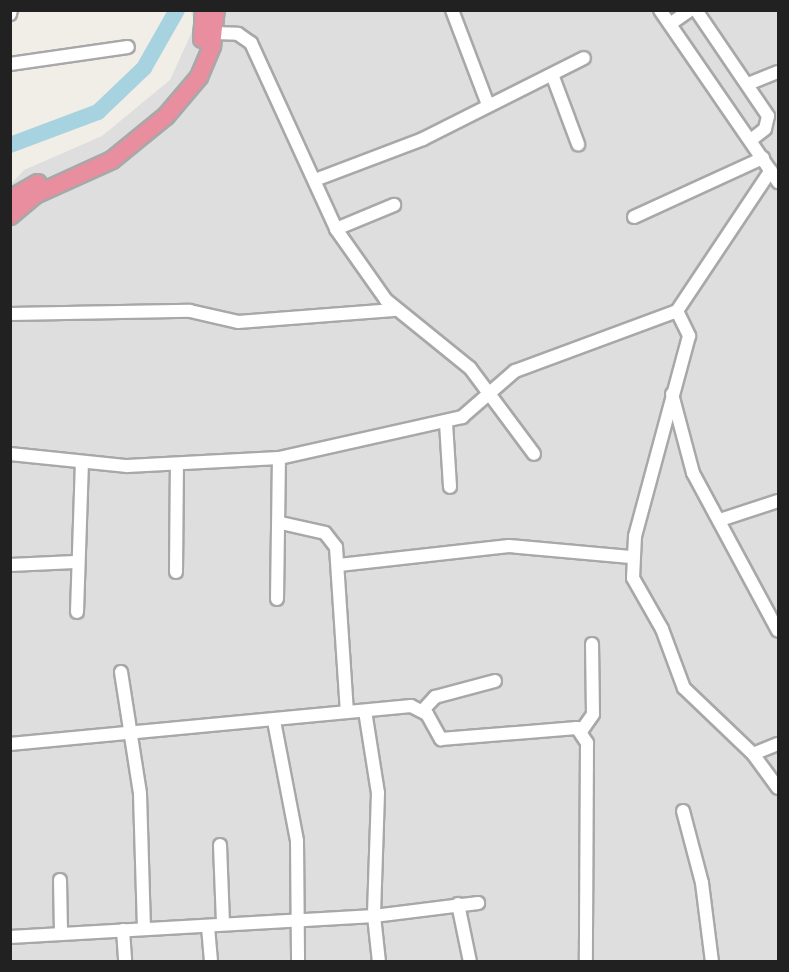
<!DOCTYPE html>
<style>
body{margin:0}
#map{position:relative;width:789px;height:972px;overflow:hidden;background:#f1eee7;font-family:"DejaVu Sans",sans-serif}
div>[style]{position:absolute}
.residential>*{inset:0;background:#dfdede}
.river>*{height:16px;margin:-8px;padding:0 8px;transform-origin:8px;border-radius:8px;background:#a7d2df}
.roads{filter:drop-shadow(2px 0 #a8a8a8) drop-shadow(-2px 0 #a8a8a8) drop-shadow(0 2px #a8a8a8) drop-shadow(0 -2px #a8a8a8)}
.minor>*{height:12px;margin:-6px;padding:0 6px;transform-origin:6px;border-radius:6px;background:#fff}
.highway>*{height:16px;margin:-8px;padding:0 8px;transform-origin:8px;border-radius:8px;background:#e98e9f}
span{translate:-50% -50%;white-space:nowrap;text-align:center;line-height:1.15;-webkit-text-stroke:6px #fff;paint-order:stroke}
.frame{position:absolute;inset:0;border:12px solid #212121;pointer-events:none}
</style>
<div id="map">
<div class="residential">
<div style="clip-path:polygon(191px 11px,778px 11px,778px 961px,11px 962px,11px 184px,24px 170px,102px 136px,170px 80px,195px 25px)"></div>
</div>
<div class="river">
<div style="left:10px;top:145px;width:94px;rotate:-20.6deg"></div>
<div style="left:98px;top:112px;width:64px;rotate:-43.7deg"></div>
<div style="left:144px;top:68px;width:67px;rotate:-60.4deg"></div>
</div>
<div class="roads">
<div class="minor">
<div style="left:452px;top:10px;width:102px;rotate:69.2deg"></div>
<div style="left:660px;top:10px;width:209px;rotate:55.5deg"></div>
<div style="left:696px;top:10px;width:128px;rotate:55.8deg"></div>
<div style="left:768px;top:116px;width:13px;rotate:103deg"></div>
<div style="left:765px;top:129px;width:18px;rotate:142deg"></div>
<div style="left:10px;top:14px;width:4px;rotate:-76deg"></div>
<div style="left:670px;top:24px;width:24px;rotate:-35deg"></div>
<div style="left:215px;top:33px;width:23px;rotate:2deg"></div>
<div style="left:238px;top:34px;width:16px;rotate:35deg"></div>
<div style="left:251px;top:43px;width:205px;rotate:65.4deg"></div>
<div style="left:336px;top:229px;width:87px;rotate:54.8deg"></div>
<div style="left:386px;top:300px;width:108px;rotate:39deg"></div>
<div style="left:470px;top:368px;width:107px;rotate:53.3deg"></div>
<div style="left:10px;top:64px;width:119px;rotate:-8.2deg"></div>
<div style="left:553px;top:77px;width:72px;rotate:69.5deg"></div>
<div style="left:748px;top:84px;width:32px;rotate:-22deg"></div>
<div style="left:315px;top:180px;width:116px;rotate:-20.8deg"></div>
<div style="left:423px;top:139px;width:180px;rotate:-26.7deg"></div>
<div style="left:634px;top:217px;width:142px;rotate:-24.6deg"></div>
<div style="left:336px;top:229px;width:63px;rotate:-22.5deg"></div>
<div style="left:677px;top:311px;width:28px;rotate:64deg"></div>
<div style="left:689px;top:336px;width:207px;rotate:105.1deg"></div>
<div style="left:635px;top:536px;width:42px;rotate:92.7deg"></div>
<div style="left:633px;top:578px;width:59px;rotate:60.4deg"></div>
<div style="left:662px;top:629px;width:63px;rotate:69.6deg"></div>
<div style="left:684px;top:688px;width:95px;rotate:43.7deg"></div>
<div style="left:753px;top:754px;width:42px;rotate:53.7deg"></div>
<div style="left:10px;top:314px;width:180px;rotate:-1deg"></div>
<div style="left:190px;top:311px;width:49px;rotate:12.9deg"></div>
<div style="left:238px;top:322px;width:156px;rotate:-4.4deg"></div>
<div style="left:672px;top:394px;width:82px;rotate:75.1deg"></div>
<div style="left:693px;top:473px;width:179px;rotate:61.7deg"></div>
<div style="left:446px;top:423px;width:64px;rotate:86.4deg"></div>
<div style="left:10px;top:454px;width:118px;rotate:5.9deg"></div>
<div style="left:127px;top:466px;width:152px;rotate:-3deg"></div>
<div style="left:279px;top:458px;width:188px;rotate:-12.6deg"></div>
<div style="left:462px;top:417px;width:70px;rotate:-41deg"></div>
<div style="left:515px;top:371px;width:173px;rotate:-20.3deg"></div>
<div style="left:677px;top:311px;width:169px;rotate:-56.3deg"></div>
<div style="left:720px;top:520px;width:61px;rotate:-18.1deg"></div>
<div style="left:281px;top:523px;width:45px;rotate:12.8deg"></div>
<div style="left:325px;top:533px;width:18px;rotate:52deg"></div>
<div style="left:336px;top:547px;width:165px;rotate:86.2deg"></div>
<div style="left:10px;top:565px;width:65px;rotate:-2.6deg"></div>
<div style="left:339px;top:565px;width:171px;rotate:-6.4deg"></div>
<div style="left:509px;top:546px;width:122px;rotate:5.2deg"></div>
<div style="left:176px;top:572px;width:107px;rotate:-89.5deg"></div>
<div style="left:277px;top:599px;width:141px;rotate:-89.2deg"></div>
<div style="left:77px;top:612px;width:148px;rotate:-88.1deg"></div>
<div style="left:121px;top:672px;width:123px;rotate:81.1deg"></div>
<div style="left:140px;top:794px;width:135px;rotate:88.3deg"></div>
<div style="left:423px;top:710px;width:18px;rotate:-47deg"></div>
<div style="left:435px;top:697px;width:62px;rotate:-14.9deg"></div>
<div style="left:365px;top:711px;width:83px;rotate:81deg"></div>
<div style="left:378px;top:793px;width:123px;rotate:91.9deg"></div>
<div style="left:374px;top:916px;width:46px;rotate:83.8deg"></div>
<div style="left:274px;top:721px;width:122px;rotate:79.1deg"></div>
<div style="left:297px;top:841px;width:121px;rotate:89.5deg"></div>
<div style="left:582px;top:730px;width:19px;rotate:-55deg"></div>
<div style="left:593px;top:714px;width:70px;rotate:-90.8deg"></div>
<div style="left:10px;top:744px;width:403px;rotate:-5.4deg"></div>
<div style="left:411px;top:706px;width:18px;rotate:27deg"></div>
<div style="left:427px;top:714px;width:29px;rotate:61deg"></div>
<div style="left:441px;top:739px;width:136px;rotate:-4.6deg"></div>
<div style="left:577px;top:728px;width:18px;rotate:56deg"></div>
<div style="left:587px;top:743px;width:219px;rotate:90.3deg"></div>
<div style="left:753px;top:754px;width:27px;rotate:-22deg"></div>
<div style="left:683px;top:811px;width:74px;rotate:75.2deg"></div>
<div style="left:702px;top:883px;width:80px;rotate:82.8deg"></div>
<div style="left:220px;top:845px;width:79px;rotate:87.8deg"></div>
<div style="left:60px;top:880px;width:54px;rotate:88.9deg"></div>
<div style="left:458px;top:904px;width:59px;rotate:78.3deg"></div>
<div style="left:208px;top:927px;width:35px;rotate:85deg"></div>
<div style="left:123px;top:930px;width:32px;rotate:86deg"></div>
<div style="left:10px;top:937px;width:365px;rotate:-3.3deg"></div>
<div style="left:374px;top:916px;width:105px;rotate:-7.1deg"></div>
</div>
<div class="highway">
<div style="left:202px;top:39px;width:29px;rotate:-86deg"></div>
<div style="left:10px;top:199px;width:32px;rotate:-30deg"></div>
<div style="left:10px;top:216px;width:33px;rotate:-40deg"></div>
<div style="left:35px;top:195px;width:85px;rotate:-24.4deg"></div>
<div style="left:112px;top:160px;width:70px;rotate:-39.2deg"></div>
<div style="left:166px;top:116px;width:51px;rotate:-49.8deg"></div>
<div style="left:199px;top:77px;width:34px;rotate:-67deg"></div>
<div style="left:212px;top:46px;width:36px;rotate:-84deg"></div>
</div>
</div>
<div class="frame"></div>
</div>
